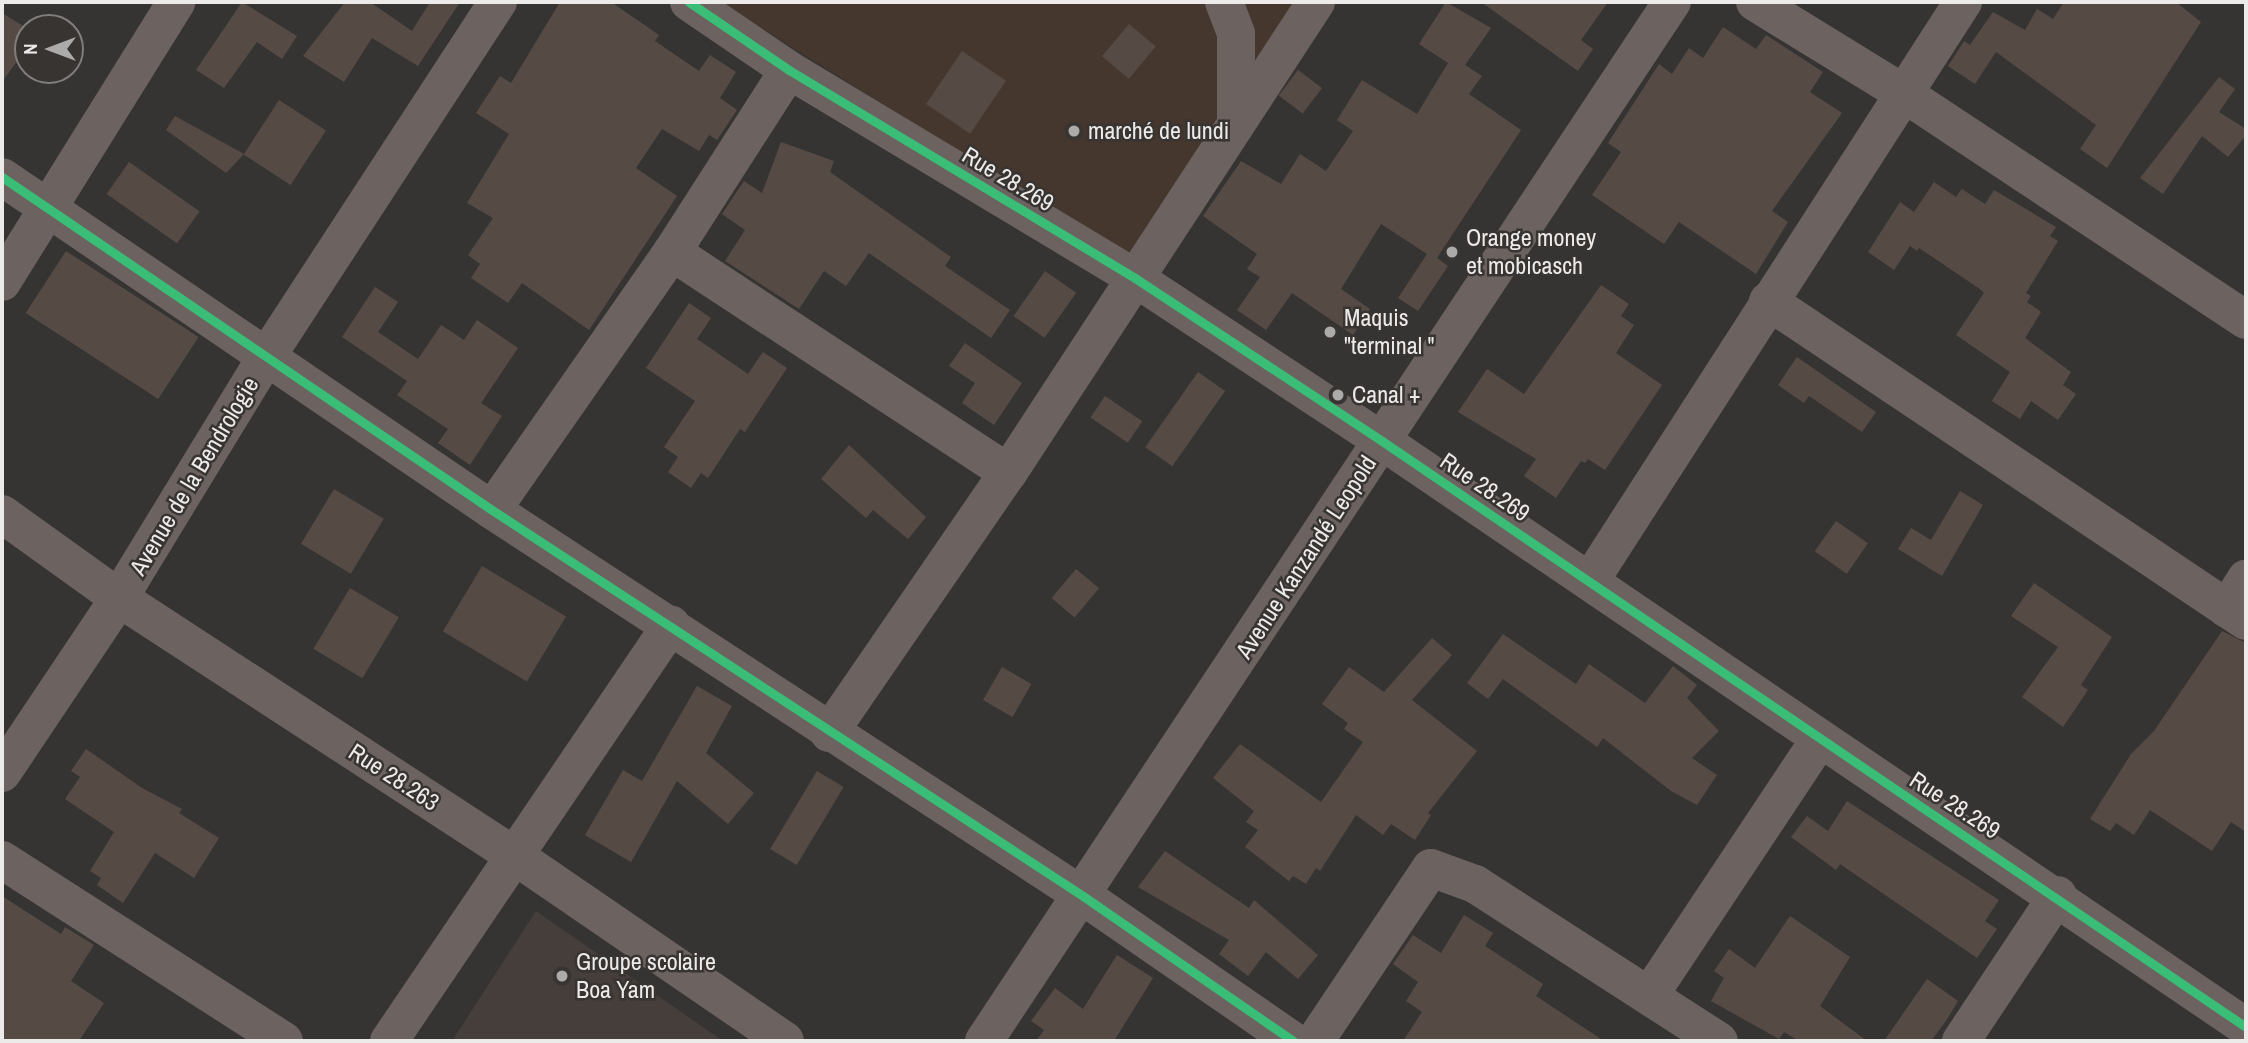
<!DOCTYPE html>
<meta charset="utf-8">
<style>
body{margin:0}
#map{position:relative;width:2248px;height:1043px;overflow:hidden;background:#363433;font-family:"Archivo Narrow",sans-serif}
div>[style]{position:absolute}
.commercial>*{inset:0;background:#46372e}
.built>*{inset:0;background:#453e3a}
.building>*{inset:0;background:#554b44;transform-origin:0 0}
.minor>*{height:38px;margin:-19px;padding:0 19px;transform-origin:19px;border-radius:19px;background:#6c6360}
.cycleway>*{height:9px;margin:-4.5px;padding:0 4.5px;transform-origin:4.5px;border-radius:4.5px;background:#3abd76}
.dots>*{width:19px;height:19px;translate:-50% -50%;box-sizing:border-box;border:4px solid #373432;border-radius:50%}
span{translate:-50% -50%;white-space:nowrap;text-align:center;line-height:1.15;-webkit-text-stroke:5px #373432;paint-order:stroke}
.poi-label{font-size:24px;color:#edebea}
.left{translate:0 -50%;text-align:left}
.street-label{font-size:24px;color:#edebea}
.frame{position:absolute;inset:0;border:4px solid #edebea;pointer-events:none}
.north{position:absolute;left:14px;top:14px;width:70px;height:70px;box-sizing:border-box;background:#373432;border:2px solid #807d7c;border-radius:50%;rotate:270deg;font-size:19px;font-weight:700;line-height:28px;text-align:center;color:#edebea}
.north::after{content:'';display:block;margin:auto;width:24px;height:32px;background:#adabaa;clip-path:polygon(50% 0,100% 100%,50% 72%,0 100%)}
</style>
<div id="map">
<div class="commercial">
<div style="clip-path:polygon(720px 2px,1307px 2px,1134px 261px)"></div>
</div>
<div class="built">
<div style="clip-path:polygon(536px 911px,723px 1041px,452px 1041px)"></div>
</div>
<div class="building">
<div style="clip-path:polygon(242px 2px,297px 36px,282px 59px,257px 42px,224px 88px,196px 70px)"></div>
<div style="clip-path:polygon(345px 2px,370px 2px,412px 31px,430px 2px,460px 2px,418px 66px,372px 38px,344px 82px,303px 56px)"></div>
<div style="clip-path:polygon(560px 2px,611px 2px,659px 35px,655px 41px,699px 71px,710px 55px,736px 72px,720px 98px,737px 110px,717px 140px,709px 135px,699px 151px,662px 129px,636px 168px,677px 196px,589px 330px,522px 283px,508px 303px,471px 278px,480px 264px,468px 255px,493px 218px,467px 203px,509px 134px,476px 113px,500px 76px,511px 83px)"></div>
<div style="clip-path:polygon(1446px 2px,1491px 28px,1465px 65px,1482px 76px,1469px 94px,1521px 130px,1437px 258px,1448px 266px,1418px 311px,1398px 298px,1427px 254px,1381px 224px,1341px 289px,1370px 309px,1353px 335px,1292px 293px,1266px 330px,1237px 310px,1260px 277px,1247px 269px,1257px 254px,1203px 216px,1241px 161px,1281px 184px,1300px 154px,1326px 171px,1353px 131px,1337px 120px,1362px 80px,1417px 114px,1448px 63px,1419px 44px)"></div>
<div style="clip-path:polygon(1481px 2px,1608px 2px,1581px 40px,1593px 49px,1578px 71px)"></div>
<div style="clip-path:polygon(2064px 2px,2176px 2px,2201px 22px,2107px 168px,2080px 149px,2096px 125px,1996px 52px,1975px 84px,1948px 66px,1964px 41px,1970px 45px,1993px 12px,2025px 30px,2037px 9px,2053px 19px)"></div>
<div style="clip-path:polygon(2px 13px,28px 29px,28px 46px,2px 82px)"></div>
<div style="left:1129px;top:24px;width:35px;height:42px;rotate:40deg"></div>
<div style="clip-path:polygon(1723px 27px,1756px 49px,1766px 35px,1823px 72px,1810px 92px,1842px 113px,1772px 211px,1788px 222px,1756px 274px,1679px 222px,1664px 244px,1592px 195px,1621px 152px,1608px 143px,1659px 64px,1672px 74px,1689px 48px,1703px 58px)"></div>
<div style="left:962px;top:51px;width:53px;height:64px;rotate:34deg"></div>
<div style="left:1298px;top:70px;width:30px;height:32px;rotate:37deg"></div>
<div style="clip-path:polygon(2219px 77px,2235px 89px,2219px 112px,2246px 129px,2246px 135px,2228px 157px,2202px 136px,2163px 194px,2140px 178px)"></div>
<div style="left:279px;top:100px;width:56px;height:65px;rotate:33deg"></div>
<div style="clip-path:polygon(175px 116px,244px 154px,226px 173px,166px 130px)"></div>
<div style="clip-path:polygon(781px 142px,834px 161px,830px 172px,951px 257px,945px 266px,1010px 310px,991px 338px,869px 253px,846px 286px,824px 271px,799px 309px,725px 261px,745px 230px,722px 214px,744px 181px,762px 193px)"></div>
<div style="left:129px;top:162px;width:86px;height:39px;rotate:35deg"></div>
<div style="clip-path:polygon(1934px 182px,1956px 197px,1962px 189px,1985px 204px,1994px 190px,2056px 227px,2050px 236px,2058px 241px,2026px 293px,2031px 296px,2027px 302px,2041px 312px,2025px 338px,2071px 372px,2063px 385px,2076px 394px,2058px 420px,2031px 401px,2020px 419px,1992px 401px,2010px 372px,1956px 335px,1984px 293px,1980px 289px,1919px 248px,1917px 251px,1910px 246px,1894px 270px,1868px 252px,1900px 202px,1914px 212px)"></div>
<div style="left:66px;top:251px;width:158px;height:74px;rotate:33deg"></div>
<div style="left:1045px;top:271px;width:38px;height:55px;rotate:35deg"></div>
<div style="clip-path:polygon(1601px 285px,1629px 304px,1621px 316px,1634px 325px,1616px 353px,1662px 385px,1605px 470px,1588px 459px,1585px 463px,1581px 461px,1556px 498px,1524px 476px,1536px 459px,1458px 412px,1487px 369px,1524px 394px)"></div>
<div style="clip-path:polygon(375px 287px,398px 302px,378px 332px,418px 359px,441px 325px,464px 340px,477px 320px,518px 348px,481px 403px,502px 416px,470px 465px,438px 443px,448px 429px,397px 395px,407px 381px,342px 337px)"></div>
<div style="clip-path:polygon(689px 303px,711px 318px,697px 339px,748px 374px,763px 352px,787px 368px,745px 432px,740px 429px,708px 478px,701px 473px,691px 488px,668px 472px,678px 457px,664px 447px,695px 401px,646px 368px)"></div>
<div style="clip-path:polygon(965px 343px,1022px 383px,994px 425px,962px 403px,975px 383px,949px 366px)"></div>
<div style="clip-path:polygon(1797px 357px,1876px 412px,1862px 432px,1809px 396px,1804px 403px,1778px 385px)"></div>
<div style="left:1198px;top:372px;width:33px;height:92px;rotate:35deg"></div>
<div style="left:1105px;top:396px;width:45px;height:26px;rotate:34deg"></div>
<div style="clip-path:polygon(849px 445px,926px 517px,908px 539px,873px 510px,866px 518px,821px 479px)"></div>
<div style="left:334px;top:489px;width:58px;height:64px;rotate:31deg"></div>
<div style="clip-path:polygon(1960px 491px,1983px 505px,1942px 576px,1898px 549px,1911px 528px,1931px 540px)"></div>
<div style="left:1836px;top:521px;width:39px;height:37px;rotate:35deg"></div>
<div style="left:482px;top:566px;width:98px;height:76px;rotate:31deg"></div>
<div style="left:1076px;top:569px;width:30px;height:38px;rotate:40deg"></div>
<div style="clip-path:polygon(2034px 583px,2112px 637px,2081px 685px,2088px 690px,2063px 727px,2022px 697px,2058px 647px,2011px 616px)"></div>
<div style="left:350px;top:588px;width:57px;height:71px;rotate:31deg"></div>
<div style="clip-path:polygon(2222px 631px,2246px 643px,2246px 832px,2231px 822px,2212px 851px,2150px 810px,2134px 835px,2116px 823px,2110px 831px,2090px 819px,2131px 754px,2154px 731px)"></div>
<div style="clip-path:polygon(1503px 634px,1576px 684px,1589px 664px,1645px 703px,1673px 666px,1697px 685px,1687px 698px,1719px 731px,1692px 758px,1717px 775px,1697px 805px,1671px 791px,1603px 738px,1597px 747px,1503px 679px,1488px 699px,1467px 683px)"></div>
<div style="clip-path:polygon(1432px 638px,1452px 655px,1412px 700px,1477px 751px,1428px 813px,1431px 815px,1415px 840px,1391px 824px,1383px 835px,1356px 815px,1320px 871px,1316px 868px,1306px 884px,1293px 876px,1289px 881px,1245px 847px,1258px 830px,1246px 822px,1254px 811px,1213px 778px,1240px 744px,1321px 802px,1363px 742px,1344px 729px,1348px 723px,1322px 704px,1349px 667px,1384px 692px)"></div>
<div style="left:1002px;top:667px;width:34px;height:38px;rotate:30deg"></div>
<div style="clip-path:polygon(697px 686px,732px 706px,706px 753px,754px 793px,728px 824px,677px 781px,631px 862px,585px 835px,623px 770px,642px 781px)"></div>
<div style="clip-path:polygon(86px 749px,142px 788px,182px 809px,179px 813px,219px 838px,194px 878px,155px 853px,123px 903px,97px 885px,101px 878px,90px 871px,114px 832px,65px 799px,80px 777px,71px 771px)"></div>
<div style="left:817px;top:771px;width:31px;height:91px;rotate:31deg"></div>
<div style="clip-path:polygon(1847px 801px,1999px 900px,1985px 921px,1997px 929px,1977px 958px,1840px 864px,1836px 870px,1791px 837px,1807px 816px,1828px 831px)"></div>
<div style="clip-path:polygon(1165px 851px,1249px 908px,1254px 900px,1318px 955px,1298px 979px,1266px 952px,1248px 976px,1219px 954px,1229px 940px,1138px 887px)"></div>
<div style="clip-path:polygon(2px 896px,61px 934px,65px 927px,94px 945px,71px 981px,104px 1003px,79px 1041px,2px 1041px)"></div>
<div style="clip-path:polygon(1464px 915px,1493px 933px,1485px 946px,1543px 984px,1536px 996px,1604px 1041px,1403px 1041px,1422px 1012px,1406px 1001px,1418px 982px,1393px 964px,1413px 935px,1441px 953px)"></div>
<div style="clip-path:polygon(1790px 916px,1850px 957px,1820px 1006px,1867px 1041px,1799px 1041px,1784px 1032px,1779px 1039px,1711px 1001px,1724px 978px,1714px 971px,1729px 949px,1755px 968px)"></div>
<div style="clip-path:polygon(1117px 955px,1153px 978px,1114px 1041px,1036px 1041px,1044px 1030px,1031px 1021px,1055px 988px,1083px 1009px)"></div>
<div style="clip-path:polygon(1927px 979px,1958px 1001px,1946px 1021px,1931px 1041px,1884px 1041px)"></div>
</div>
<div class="minor">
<div style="left:689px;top:2px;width:121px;rotate:34.2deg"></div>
<div style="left:789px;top:70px;width:404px;rotate:31deg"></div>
<div style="left:1135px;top:278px;width:296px;rotate:33.4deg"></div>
<div style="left:1382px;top:441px;width:1044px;rotate:34.15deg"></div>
<div style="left:1224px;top:2px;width:34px;rotate:69deg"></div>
<div style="left:1236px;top:34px;width:90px;rotate:90deg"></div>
<div style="left:1755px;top:2px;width:174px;rotate:31.6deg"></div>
<div style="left:1903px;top:93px;width:411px;rotate:33.5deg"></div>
<div style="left:2px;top:177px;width:592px;rotate:34.2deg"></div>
<div style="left:492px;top:510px;width:706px;rotate:33.15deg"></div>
<div style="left:1083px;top:896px;width:255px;rotate:34.6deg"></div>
<div style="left:672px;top:252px;width:402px;rotate:33.3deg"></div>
<div style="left:2px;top:282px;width:330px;rotate:-58.1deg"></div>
<div style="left:1768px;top:301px;width:575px;rotate:33.8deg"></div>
<div style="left:492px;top:510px;width:315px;rotate:-55.1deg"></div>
<div style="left:672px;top:252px;width:216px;rotate:-57.3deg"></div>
<div style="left:2px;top:514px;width:144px;rotate:35.7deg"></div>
<div style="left:119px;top:598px;width:473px;rotate:33.1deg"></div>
<div style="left:515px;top:856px;width:327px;rotate:34.4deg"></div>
<div style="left:1590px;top:581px;width:689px;rotate:-57.21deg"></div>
<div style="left:2227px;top:609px;width:36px;rotate:-58deg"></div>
<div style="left:829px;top:733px;width:316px;rotate:-55.5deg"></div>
<div style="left:1008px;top:473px;width:563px;rotate:-56.82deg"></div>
<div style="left:2px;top:773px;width:211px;rotate:-56.2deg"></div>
<div style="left:119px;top:598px;width:284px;rotate:-58.6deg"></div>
<div style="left:267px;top:356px;width:423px;rotate:-56.9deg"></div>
<div style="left:2px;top:860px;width:335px;rotate:32.7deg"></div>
<div style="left:1651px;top:993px;width:305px;rotate:-56.4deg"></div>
<div style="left:389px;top:1041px;width:503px;rotate:-55.87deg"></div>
<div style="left:984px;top:1041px;width:1246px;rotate:-56.49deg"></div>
<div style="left:1315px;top:1041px;width:208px;rotate:-56.2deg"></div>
<div style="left:1431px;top:868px;width:47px;rotate:20deg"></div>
<div style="left:1475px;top:884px;width:290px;rotate:32.8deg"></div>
<div style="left:1961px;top:1041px;width:175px;rotate:-56.4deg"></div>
</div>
<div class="cycleway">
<div style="left:689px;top:2px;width:121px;rotate:34.2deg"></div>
<div style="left:789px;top:70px;width:404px;rotate:31deg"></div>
<div style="left:1135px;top:278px;width:296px;rotate:33.4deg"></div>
<div style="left:1382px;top:441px;width:1044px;rotate:34.15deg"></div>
<div style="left:2px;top:177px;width:592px;rotate:34.2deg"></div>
<div style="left:492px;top:510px;width:706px;rotate:33.15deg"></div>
<div style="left:1083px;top:896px;width:255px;rotate:34.6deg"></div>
</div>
<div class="dots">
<div style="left:1074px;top:131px;background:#adabaa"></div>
<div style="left:1452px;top:252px;background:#adabaa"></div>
<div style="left:1330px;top:332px;background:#adabaa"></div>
<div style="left:1338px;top:395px;background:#adabaa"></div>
<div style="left:562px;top:976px;background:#adabaa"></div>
</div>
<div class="poi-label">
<span class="left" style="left:1088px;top:131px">marché de lundi</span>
<span class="left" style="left:1466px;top:252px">Orange money<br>et mobicasch</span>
<span class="left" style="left:1344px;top:332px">Maquis<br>"terminal "</span>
<span class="left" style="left:1352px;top:395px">Canal +</span>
<span class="left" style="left:576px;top:976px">Groupe scolaire<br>Boa Yam</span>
</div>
<div class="street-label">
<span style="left:1008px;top:179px;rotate:31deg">Rue 28.269</span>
<span style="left:194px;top:476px;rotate:-59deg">Avenue de la Bendrologie</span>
<span style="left:1485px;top:487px;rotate:34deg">Rue 28.269</span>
<span style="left:1306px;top:557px;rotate:-57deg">Avenue Kanzandé Leopold</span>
<span style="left:394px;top:777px;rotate:33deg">Rue 28.263</span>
<span style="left:1955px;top:805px;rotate:33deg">Rue 28.269</span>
</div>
<div class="frame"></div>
<div class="north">N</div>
</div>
